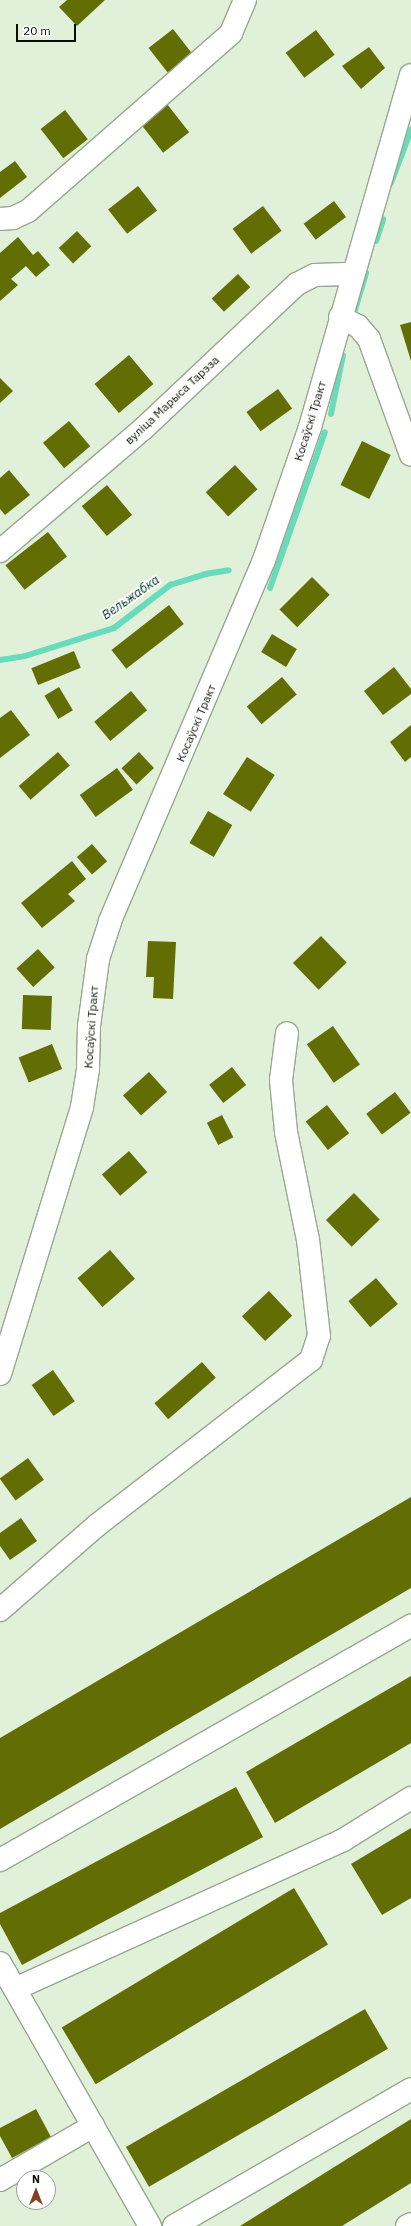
<!DOCTYPE html>
<meta charset="utf-8">
<style>
body{margin:0}
#map{position:relative;width:411px;height:2226px;overflow:hidden;background:#e1f1d9;font-family:"IBM Plex Sans",sans-serif}
div>[style]{position:absolute}
.stream>*{height:6px;margin:-3px;padding:0 3px;transform-origin:3px;border-radius:3px;background:#68dbba}
.building>*{inset:0;background:#626d03;transform-origin:0 0}
.roads{filter:drop-shadow(1px 0 #98a790) drop-shadow(-1px 0 #98a790) drop-shadow(0 1px #98a790) drop-shadow(0 -1px #98a790)}
.minor>*{height:22px;margin:-11px;padding:0 11px;transform-origin:11px;border-radius:11px;background:#fff}
.major>*{height:22px;margin:-11px;padding:0 11px;transform-origin:11px;border-radius:11px;background:#fff}
span{translate:-50% -50%;white-space:nowrap;text-align:center;line-height:1.15;-webkit-text-stroke:3.5px #fff;paint-order:stroke}
.street-label{font-size:12px;color:#090e06}
.water-label{font-size:13px;color:#003428;font-style:italic}
.north{position:absolute;left:16px;top:2170px;width:40px;height:40px;box-sizing:border-box;background:#fff;border:1px solid #9d9f9b;border-radius:50%;rotate:0deg;font-size:11px;font-weight:700;line-height:16px;text-align:center;color:#090e06}
.north::after{content:'';display:block;margin:auto;width:14px;height:18px;background:#863f1f;clip-path:polygon(50% 0,100% 100%,50% 72%,0 100%)}
.scale{position:absolute;left:16px;top:24px;width:60px;height:18px;box-sizing:border-box;border:2px solid #090e06;border-top:0;padding-left:5px;font-size:12px;line-height:14px;white-space:nowrap;color:#090e06;-webkit-text-stroke:3px #fff;paint-order:stroke}
</style>
<div id="map">
<div class="stream">
<div style="left:391px;top:183px;width:57px;rotate:-69.3deg"></div>
<div style="left:376px;top:241px;width:23px;rotate:-72deg"></div>
<div style="left:354px;top:313px;width:42px;rotate:-73.3deg"></div>
<div style="left:331px;top:414px;width:60px;rotate:-78.5deg"></div>
<div style="left:270px;top:588px;width:165px;rotate:-70.6deg"></div>
<div style="left:0;top:660px;width:25px;rotate:-9deg"></div>
<div style="left:25px;top:656px;width:93px;rotate:-17.5deg"></div>
<div style="left:114px;top:628px;width:71px;rotate:-37.5deg"></div>
<div style="left:170px;top:585px;width:37px;rotate:-17deg"></div>
<div style="left:205px;top:574px;width:24px;rotate:-9deg"></div>
</div>
<div class="building">
<div style="clip-path:polygon(67px 0,105px 0,77px 26px,59px 7px)"></div>
<div style="left:173px;top:29px;width:31px;height:31px;rotate:52deg"></div>
<div style="left:316px;top:30px;width:31px;height:38px;rotate:53deg"></div>
<div style="clip-path:polygon(369px 47px,385px 68px,361px 89px,342px 66px)"></div>
<div style="left:167px;top:104px;width:36px;height:33px;rotate:52deg"></div>
<div style="left:65px;top:110px;width:37px;height:31px;rotate:52deg"></div>
<div style="clip-path:polygon(15px 161px,27px 177px,0 198px,0 172px)"></div>
<div style="left:138px;top:186px;width:31px;height:38px;rotate:52deg"></div>
<div style="left:334px;top:201px;width:20px;height:38px;rotate:53deg"></div>
<div style="left:263px;top:206px;width:31px;height:38px;rotate:53deg"></div>
<div style="left:77px;top:231px;width:21px;height:25px;rotate:47deg"></div>
<div style="clip-path:polygon(18px 237px,33px 255px,38px 251px,50px 265px,36px 277px,26px 266px,11px 279px,18px 285px,0 301px,0 253px)"></div>
<div style="left:238px;top:274px;width:18px;height:36px;rotate:47deg"></div>
<div style="clip-path:polygon(411px 322px,411px 361px,400px 325px)"></div>
<div style="left:129px;top:355px;width:38px;height:45px;rotate:50deg"></div>
<div style="clip-path:polygon(0 378px,13px 391px,0 403px)"></div>
<div style="left:278px;top:389px;width:24px;height:39px;rotate:54deg"></div>
<div style="left:69px;top:421px;width:33px;height:34px;rotate:50deg"></div>
<div style="left:362px;top:441px;width:32px;height:49px;rotate:26deg"></div>
<div style="left:235px;top:465px;width:33px;height:40px;rotate:47deg"></div>
<div style="clip-path:polygon(9px 470px,30px 495px,5px 515px,0 509px,0 478px)"></div>
<div style="left:107px;top:485px;width:39px;height:33px;rotate:50deg"></div>
<div style="left:48px;top:532px;width:31px;height:54px;rotate:52deg"></div>
<div style="left:312px;top:577px;width:25px;height:46px;rotate:45deg"></div>
<div style="left:169px;top:605px;width:24px;height:73px;rotate:52deg"></div>
<div style="left:272px;top:634px;width:29px;height:21px;rotate:31deg"></div>
<div style="left:74px;top:651px;width:18px;height:46px;rotate:68deg"></div>
<div style="clip-path:polygon(394px 667px,411px 689px,411px 694px,383px 715px,364px 691px)"></div>
<div style="left:282px;top:677px;width:23px;height:46px;rotate:50deg"></div>
<div style="left:59px;top:687px;width:27px;height:17px;rotate:59deg"></div>
<div style="left:131px;top:691px;width:25px;height:48px;rotate:50deg"></div>
<div style="clip-path:polygon(11px 710px,30px 735px,0 758px,0 718px)"></div>
<div style="clip-path:polygon(411px 725px,411px 757px,405px 762px,390px 742px)"></div>
<div style="left:58px;top:752px;width:18px;height:52px;rotate:49deg"></div>
<div style="left:139px;top:752px;width:22px;height:24px;rotate:47deg"></div>
<div style="left:247px;top:757px;width:33px;height:44px;rotate:33deg"></div>
<div style="left:117px;top:768px;width:27px;height:46px;rotate:54deg"></div>
<div style="left:208px;top:811px;width:28px;height:37px;rotate:30deg"></div>
<div style="left:92px;top:844px;width:23px;height:20px;rotate:49deg"></div>
<div style="clip-path:polygon(72px 861px,86px 879px,68px 894px,75px 901px,42px 928px,21px 903px)"></div>
<div style="left:321px;top:936px;width:37px;height:39px;rotate:46deg"></div>
<div style="clip-path:polygon(148px 941px,176px 942px,173px 999px,153px 998px,154px 977px,146px 977px)"></div>
<div style="left:38px;top:949px;width:25px;height:29px;rotate:48deg"></div>
<div style="left:23px;top:995px;width:29px;height:34px;rotate:2deg"></div>
<div style="left:333px;top:1026px;width:47px;height:32px;rotate:55deg"></div>
<div style="left:52px;top:1044px;width:27px;height:36px;rotate:68deg"></div>
<div style="left:232px;top:1067px;width:23px;height:29px;rotate:52deg"></div>
<div style="left:149px;top:1072px;width:27px;height:35px;rotate:48deg"></div>
<div style="left:395px;top:1092px;width:26px;height:36px;rotate:53deg"></div>
<div style="left:327px;top:1105px;width:36px;height:27px;rotate:52deg"></div>
<div style="left:222px;top:1115px;width:25px;height:17px;rotate:63deg"></div>
<div style="left:129px;top:1151px;width:28px;height:36px;rotate:49deg"></div>
<div style="left:354px;top:1193px;width:37px;height:39px;rotate:46deg"></div>
<div style="left:110px;top:1250px;width:38px;height:43px;rotate:49deg"></div>
<div style="left:376px;top:1278px;width:34px;height:36px;rotate:50deg"></div>
<div style="left:269px;top:1291px;width:34px;height:37px;rotate:47deg"></div>
<div style="left:202px;top:1362px;width:21px;height:63px;rotate:49deg"></div>
<div style="left:53px;top:1370px;width:38px;height:26px;rotate:55deg"></div>
<div style="left:28px;top:1458px;width:27px;height:35px;rotate:54deg"></div>
<div style="clip-path:polygon(411px 1497px,411px 1588px,0 1829px,0 1738px)"></div>
<div style="clip-path:polygon(21px 1518px,37px 1541px,10px 1560px,0 1546px,0 1533px)"></div>
<div style="clip-path:polygon(411px 1676px,411px 1743px,275px 1823px,246px 1772px)"></div>
<div style="clip-path:polygon(236px 1787px,263px 1837px,22px 1965px,0 1924px,0 1913px)"></div>
<div style="clip-path:polygon(411px 1828px,411px 1898px,382px 1915px,351px 1864px)"></div>
<div style="left:294px;top:1888px;width:66px;height:271px;rotate:59deg"></div>
<div style="left:365px;top:2009px;width:46px;height:276px;rotate:60deg"></div>
<div style="clip-path:polygon(36px 2109px,51px 2137px,12px 2158px,0 2136px,0 2128px)"></div>
<div style="clip-path:polygon(411px 2119px,411px 2183px,342px 2226px,240px 2226px)"></div>
</div>
<div class="roads">
<div class="minor">
<div style="left:0;top:219px;width:13px;rotate:-4deg"></div>
<div style="left:13px;top:218px;width:17px;rotate:-25deg"></div>
<div style="left:28px;top:211px;width:270px;rotate:-41.2deg"></div>
<div style="left:231px;top:33px;width:36px;rotate:-67deg"></div>
<div style="left:340px;top:317px;width:20px;rotate:27deg"></div>
<div style="left:358px;top:326px;width:17px;rotate:50deg"></div>
<div style="left:369px;top:339px;width:123px;rotate:70.1deg"></div>
<div style="left:0;top:551px;width:188px;rotate:-40.5deg"></div>
<div style="left:143px;top:429px;width:212px;rotate:-43.3deg"></div>
<div style="left:297px;top:284px;width:20px;rotate:-27deg"></div>
<div style="left:315px;top:275px;width:38px;rotate:-2deg"></div>
<div style="left:0;top:1610px;width:128px;rotate:-41.2deg"></div>
<div style="left:96px;top:1526px;width:272px;rotate:-37.7deg"></div>
<div style="left:311px;top:1360px;width:25px;rotate:-72deg"></div>
<div style="left:319px;top:1336px;width:97px;rotate:-96.5deg"></div>
<div style="left:308px;top:1240px;width:110px;rotate:-101.5deg"></div>
<div style="left:286px;top:1132px;width:52px;rotate:-95.5deg"></div>
<div style="left:281px;top:1080px;width:47px;rotate:-82.7deg"></div>
<div style="left:0;top:1860px;width:473px;rotate:-29.7deg"></div>
<div style="left:0;top:1963px;width:303px;rotate:60.3deg"></div>
<div style="left:15px;top:1989px;width:360px;rotate:-24.4deg"></div>
<div style="left:343px;top:1840px;width:80px;rotate:-31.7deg"></div>
<div style="left:0;top:2180px;width:108px;rotate:-30.1deg"></div>
<div style="left:174px;top:2226px;width:274px;rotate:-30deg"></div>
<div style="left:407px;top:2226px;width:4px;rotate:-27deg"></div>
</div>
<div class="major">
<div style="left:0;top:1374px;width:279px;rotate:-72.9deg"></div>
<div style="left:82px;top:1107px;width:38px;rotate:-81deg"></div>
<div style="left:88px;top:1069px;width:43px;rotate:-88.7deg"></div>
<div style="left:89px;top:1026px;width:68px;rotate:-82.3deg"></div>
<div style="left:98px;top:959px;width:40px;rotate:-72deg"></div>
<div style="left:110px;top:921px;width:392px;rotate:-66.9deg"></div>
<div style="left:264px;top:560px;width:141px;rotate:-70.9deg"></div>
<div style="left:310px;top:427px;width:366px;rotate:-74deg"></div>
</div>
</div>
<div class="street-label">
<span style="left:172px;top:400px;rotate:-43deg">вуліца Марыса Тарэза</span>
<span style="left:310px;top:421px;rotate:-73deg">Косаўскі Тракт</span>
<span style="left:196px;top:723px;rotate:-67deg">Косаўскі Тракт</span>
<span style="left:91px;top:1027px;rotate:-86deg">Косаўскі Тракт</span>
</div>
<div class="water-label">
<span style="left:131px;top:598px;rotate:-35deg">Вельжабка</span>
</div>
<div class="north">N</div>
<div class="scale">20 m</div>
</div>
